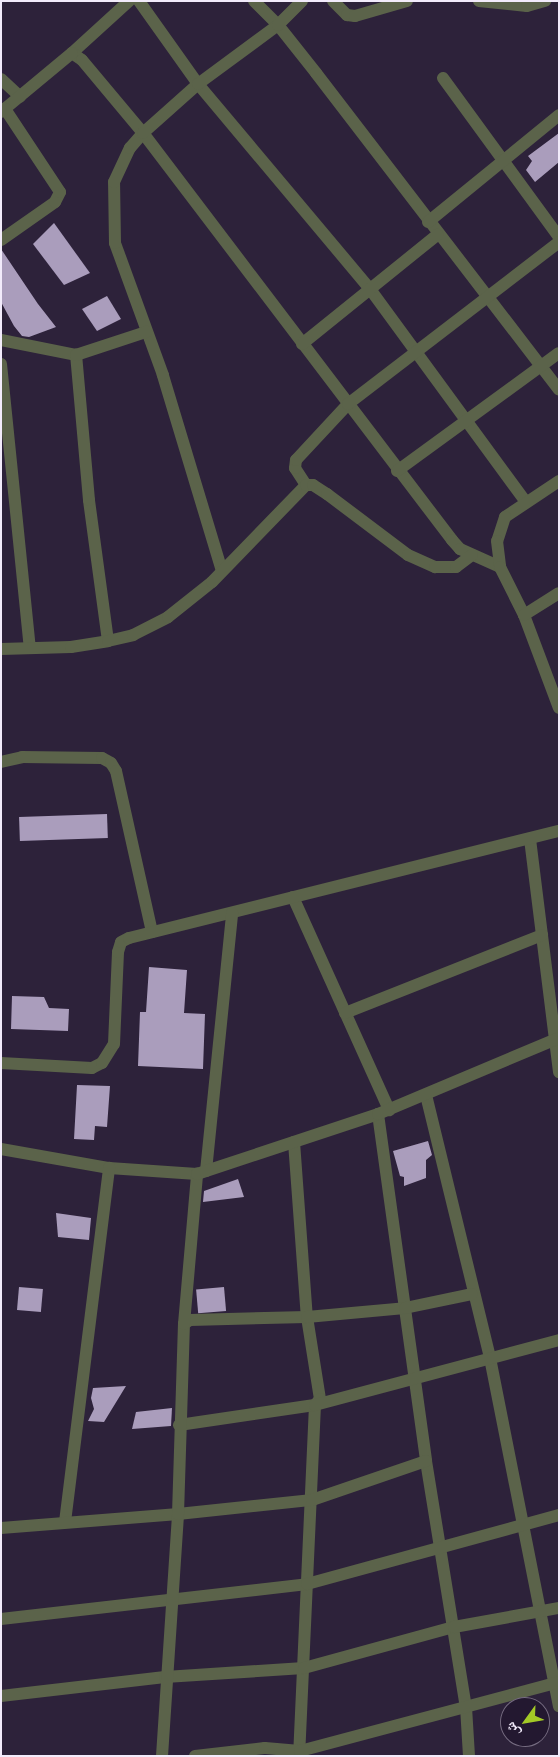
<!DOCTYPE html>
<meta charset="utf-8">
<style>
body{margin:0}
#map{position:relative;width:560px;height:1757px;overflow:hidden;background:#2d223a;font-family:"Nunito Sans","Noto Naskh Arabic",sans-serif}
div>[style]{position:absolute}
.building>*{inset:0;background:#aa9dbc;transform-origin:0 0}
.minor>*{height:12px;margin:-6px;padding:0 6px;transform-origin:6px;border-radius:6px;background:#5b634a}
span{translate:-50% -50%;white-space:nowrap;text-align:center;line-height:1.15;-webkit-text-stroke:5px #231830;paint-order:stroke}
.frame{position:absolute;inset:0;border:2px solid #f2ebfb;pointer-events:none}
.north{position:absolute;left:500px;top:1697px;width:50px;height:50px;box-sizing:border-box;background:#231830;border:1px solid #766c81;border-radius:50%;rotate:238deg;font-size:14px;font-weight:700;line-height:20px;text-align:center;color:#f2ebfb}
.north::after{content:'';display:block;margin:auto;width:18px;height:22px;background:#a3c926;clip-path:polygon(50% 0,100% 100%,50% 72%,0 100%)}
</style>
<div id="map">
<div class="building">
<div style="clip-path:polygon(559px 133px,559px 162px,535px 182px,526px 170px,532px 161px,528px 156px)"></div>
<div style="clip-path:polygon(54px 223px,90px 273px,64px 285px,33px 244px)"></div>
<div style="clip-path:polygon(1px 249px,38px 304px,56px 327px,29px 337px,22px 336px,14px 326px,1px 302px)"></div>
<div style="clip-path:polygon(107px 296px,121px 319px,97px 331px,82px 309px)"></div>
<div style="left:107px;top:814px;width:24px;height:88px;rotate:88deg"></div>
<div style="clip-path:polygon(149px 967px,187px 970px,184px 1013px,205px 1014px,203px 1069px,138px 1066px,140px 1012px,146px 1012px)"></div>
<div style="clip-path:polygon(12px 996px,44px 997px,49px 1008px,69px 1009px,68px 1031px,11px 1029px)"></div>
<div style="clip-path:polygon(77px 1085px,110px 1086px,107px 1127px,95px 1126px,94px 1140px,74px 1139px)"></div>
<div style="clip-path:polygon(428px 1141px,432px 1155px,426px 1160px,426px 1178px,404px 1186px,404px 1177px,400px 1176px,393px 1151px)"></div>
<div style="clip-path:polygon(238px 1179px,244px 1197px,203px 1202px,204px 1191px)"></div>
<div style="clip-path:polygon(56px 1213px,91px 1218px,89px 1240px,58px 1237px)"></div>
<div style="left:19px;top:1287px;width:24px;height:23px;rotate:5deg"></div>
<div style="left:224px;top:1287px;width:24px;height:28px;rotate:85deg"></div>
<div style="clip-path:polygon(126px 1386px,104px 1422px,88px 1421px,94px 1409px,91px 1398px,93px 1388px)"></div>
<div style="clip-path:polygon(172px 1408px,171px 1426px,132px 1429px,136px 1412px)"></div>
</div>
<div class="minor">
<div style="left:129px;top:1px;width:77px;rotate:137.6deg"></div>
<div style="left:72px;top:53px;width:12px;rotate:35deg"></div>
<div style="left:82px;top:60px;width:95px;rotate:50.1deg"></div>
<div style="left:143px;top:133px;width:511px;rotate:52.79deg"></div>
<div style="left:452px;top:540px;width:12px;rotate:48deg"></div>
<div style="left:460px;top:549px;width:44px;rotate:24.2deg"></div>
<div style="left:139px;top:1px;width:102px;rotate:54.6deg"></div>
<div style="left:198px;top:84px;width:268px;rotate:50deg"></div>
<div style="left:370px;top:289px;width:264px;rotate:53.8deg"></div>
<div style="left:254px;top:1px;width:34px;rotate:45deg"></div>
<div style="left:278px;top:25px;width:61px;rotate:51.6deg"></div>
<div style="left:316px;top:73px;width:399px;rotate:52.5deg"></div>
<div style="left:333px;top:1px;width:20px;rotate:45deg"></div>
<div style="left:347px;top:15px;width:8px;rotate:7deg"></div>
<div style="left:355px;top:16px;width:54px;rotate:-16.1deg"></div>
<div style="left:479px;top:1px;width:48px;rotate:5.9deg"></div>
<div style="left:527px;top:6px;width:19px;rotate:-16deg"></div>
<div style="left:443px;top:78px;width:197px;rotate:53.9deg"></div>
<div style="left:1px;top:79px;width:26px;rotate:43deg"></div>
<div style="left:1px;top:112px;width:92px;rotate:-39.7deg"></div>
<div style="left:428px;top:222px;width:169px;rotate:-39.2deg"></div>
<div style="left:1px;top:240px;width:66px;rotate:-35.1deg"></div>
<div style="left:55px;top:202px;width:11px;rotate:-63deg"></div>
<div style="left:60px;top:192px;width:100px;rotate:-123.5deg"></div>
<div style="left:1px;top:340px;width:76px;rotate:11.3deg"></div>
<div style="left:302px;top:344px;width:174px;rotate:-38.9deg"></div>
<div style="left:1px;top:364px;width:285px;rotate:84.2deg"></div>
<div style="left:397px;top:471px;width:200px;rotate:-36.1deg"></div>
<div style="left:559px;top:481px;width:65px;rotate:146.3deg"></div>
<div style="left:505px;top:517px;width:25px;rotate:108deg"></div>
<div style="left:497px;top:541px;width:26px;rotate:83deg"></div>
<div style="left:500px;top:567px;width:54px;rotate:63.4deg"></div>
<div style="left:524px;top:615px;width:99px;rotate:69.4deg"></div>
<div style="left:306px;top:485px;width:20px;rotate:-123deg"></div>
<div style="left:295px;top:468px;width:8px;rotate:-83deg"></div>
<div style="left:296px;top:460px;width:76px;rotate:-47.1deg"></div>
<div style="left:348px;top:404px;width:266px;rotate:-37.5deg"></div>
<div style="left:222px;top:571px;width:205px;rotate:-106.8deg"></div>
<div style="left:163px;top:375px;width:140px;rotate:-110deg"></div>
<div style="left:115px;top:243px;width:61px;rotate:-90.9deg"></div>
<div style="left:114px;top:182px;width:38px;rotate:-65deg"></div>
<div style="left:130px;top:148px;width:20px;rotate:-49deg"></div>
<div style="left:143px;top:133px;width:74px;rotate:-41.7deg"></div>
<div style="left:198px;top:84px;width:99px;rotate:-36.4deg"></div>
<div style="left:278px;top:25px;width:34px;rotate:-45deg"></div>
<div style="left:524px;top:615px;width:41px;rotate:-32.2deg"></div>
<div style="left:108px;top:641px;width:142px;rotate:-97.7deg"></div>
<div style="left:89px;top:500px;width:146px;rotate:-95.1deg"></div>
<div style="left:76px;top:355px;width:74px;rotate:-18.2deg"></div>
<div style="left:1px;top:649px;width:70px;rotate:-1.6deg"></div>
<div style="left:71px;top:647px;width:37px;rotate:-9deg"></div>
<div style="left:108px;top:641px;width:26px;rotate:-13deg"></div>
<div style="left:133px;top:635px;width:39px;rotate:-27deg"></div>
<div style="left:168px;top:617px;width:56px;rotate:-38.5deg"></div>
<div style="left:212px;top:582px;width:135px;rotate:-45.9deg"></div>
<div style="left:306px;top:485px;width:7px"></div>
<div style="left:313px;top:485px;width:17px;rotate:33deg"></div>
<div style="left:327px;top:494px;width:101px;rotate:37deg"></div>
<div style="left:408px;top:555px;width:30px;rotate:24deg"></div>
<div style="left:435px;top:567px;width:21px"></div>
<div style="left:456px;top:567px;width:20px;rotate:-37deg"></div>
<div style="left:1px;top:762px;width:22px;rotate:-13deg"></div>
<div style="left:22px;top:757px;width:80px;rotate:0.7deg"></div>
<div style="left:102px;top:758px;width:10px;rotate:29deg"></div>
<div style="left:111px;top:763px;width:9px;rotate:58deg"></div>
<div style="left:116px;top:771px;width:165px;rotate:77.4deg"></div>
<div style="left:530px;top:839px;width:235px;rotate:82.9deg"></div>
<div style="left:293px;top:897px;width:234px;rotate:65.7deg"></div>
<div style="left:345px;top:1013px;width:212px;rotate:-21.6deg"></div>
<div style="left:1px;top:1063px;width:91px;rotate:3.1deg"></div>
<div style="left:92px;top:1068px;width:11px;rotate:-27deg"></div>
<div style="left:102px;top:1063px;width:22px;rotate:-58deg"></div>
<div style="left:114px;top:1044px;width:92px;rotate:-87.5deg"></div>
<div style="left:118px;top:952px;width:10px;rotate:-73deg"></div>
<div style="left:121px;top:942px;width:9px;rotate:-27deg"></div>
<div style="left:129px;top:938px;width:443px;rotate:-14deg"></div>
<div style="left:426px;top:1095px;width:271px;rotate:76.3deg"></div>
<div style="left:490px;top:1358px;width:355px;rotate:78.8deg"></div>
<div style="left:378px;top:1114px;width:350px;rotate:82.1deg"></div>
<div style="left:426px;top:1461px;width:249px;rotate:80.8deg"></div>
<div style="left:466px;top:1707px;width:49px;rotate:86.5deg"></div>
<div style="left:294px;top:1142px;width:175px;rotate:85.8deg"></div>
<div style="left:307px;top:1317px;width:83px;rotate:81deg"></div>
<div style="left:320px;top:1399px;width:8px;rotate:130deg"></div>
<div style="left:315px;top:1405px;width:351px;rotate:92.6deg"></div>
<div style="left:1px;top:1149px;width:110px;rotate:10deg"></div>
<div style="left:109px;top:1168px;width:88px;rotate:3.9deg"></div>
<div style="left:206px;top:1171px;width:259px;rotate:-84.2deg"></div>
<div style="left:184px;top:1324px;width:7px;rotate:-34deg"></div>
<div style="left:190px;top:1320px;width:117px;rotate:-1.5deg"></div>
<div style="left:307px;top:1317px;width:98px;rotate:-5.2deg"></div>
<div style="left:405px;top:1308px;width:68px;rotate:-11.8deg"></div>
<div style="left:179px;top:1425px;width:137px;rotate:-8.4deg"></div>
<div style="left:315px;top:1405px;width:253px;rotate:-14.9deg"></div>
<div style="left:65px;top:1522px;width:357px;rotate:-82.9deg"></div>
<div style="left:1px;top:1528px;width:178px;rotate:-4.5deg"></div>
<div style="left:178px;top:1514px;width:135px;rotate:-6deg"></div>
<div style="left:312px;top:1500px;width:120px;rotate:-18.9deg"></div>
<div style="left:1px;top:1619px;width:308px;rotate:-6.5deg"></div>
<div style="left:307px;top:1584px;width:261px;rotate:-15.3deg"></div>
<div style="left:1px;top:1696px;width:165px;rotate:-6.6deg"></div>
<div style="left:165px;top:1677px;width:139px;rotate:-3.7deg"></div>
<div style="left:304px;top:1668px;width:156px;rotate:-15.3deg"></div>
<div style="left:454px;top:1627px;width:107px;rotate:-10.3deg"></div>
<div style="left:162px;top:1756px;width:243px;rotate:-86.2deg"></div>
<div style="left:178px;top:1514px;width:190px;rotate:-88.2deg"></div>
<div style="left:184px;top:1324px;width:151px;rotate:-85deg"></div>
<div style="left:197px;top:1174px;width:191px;rotate:-18.3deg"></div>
<div style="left:378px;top:1114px;width:196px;rotate:-22.8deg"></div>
<div style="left:195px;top:1756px;width:70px;rotate:-6.5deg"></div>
<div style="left:265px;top:1748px;width:35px;rotate:5deg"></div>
<div style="left:300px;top:1751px;width:268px;rotate:-14.9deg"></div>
</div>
<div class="frame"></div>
<div class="north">ش</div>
</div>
